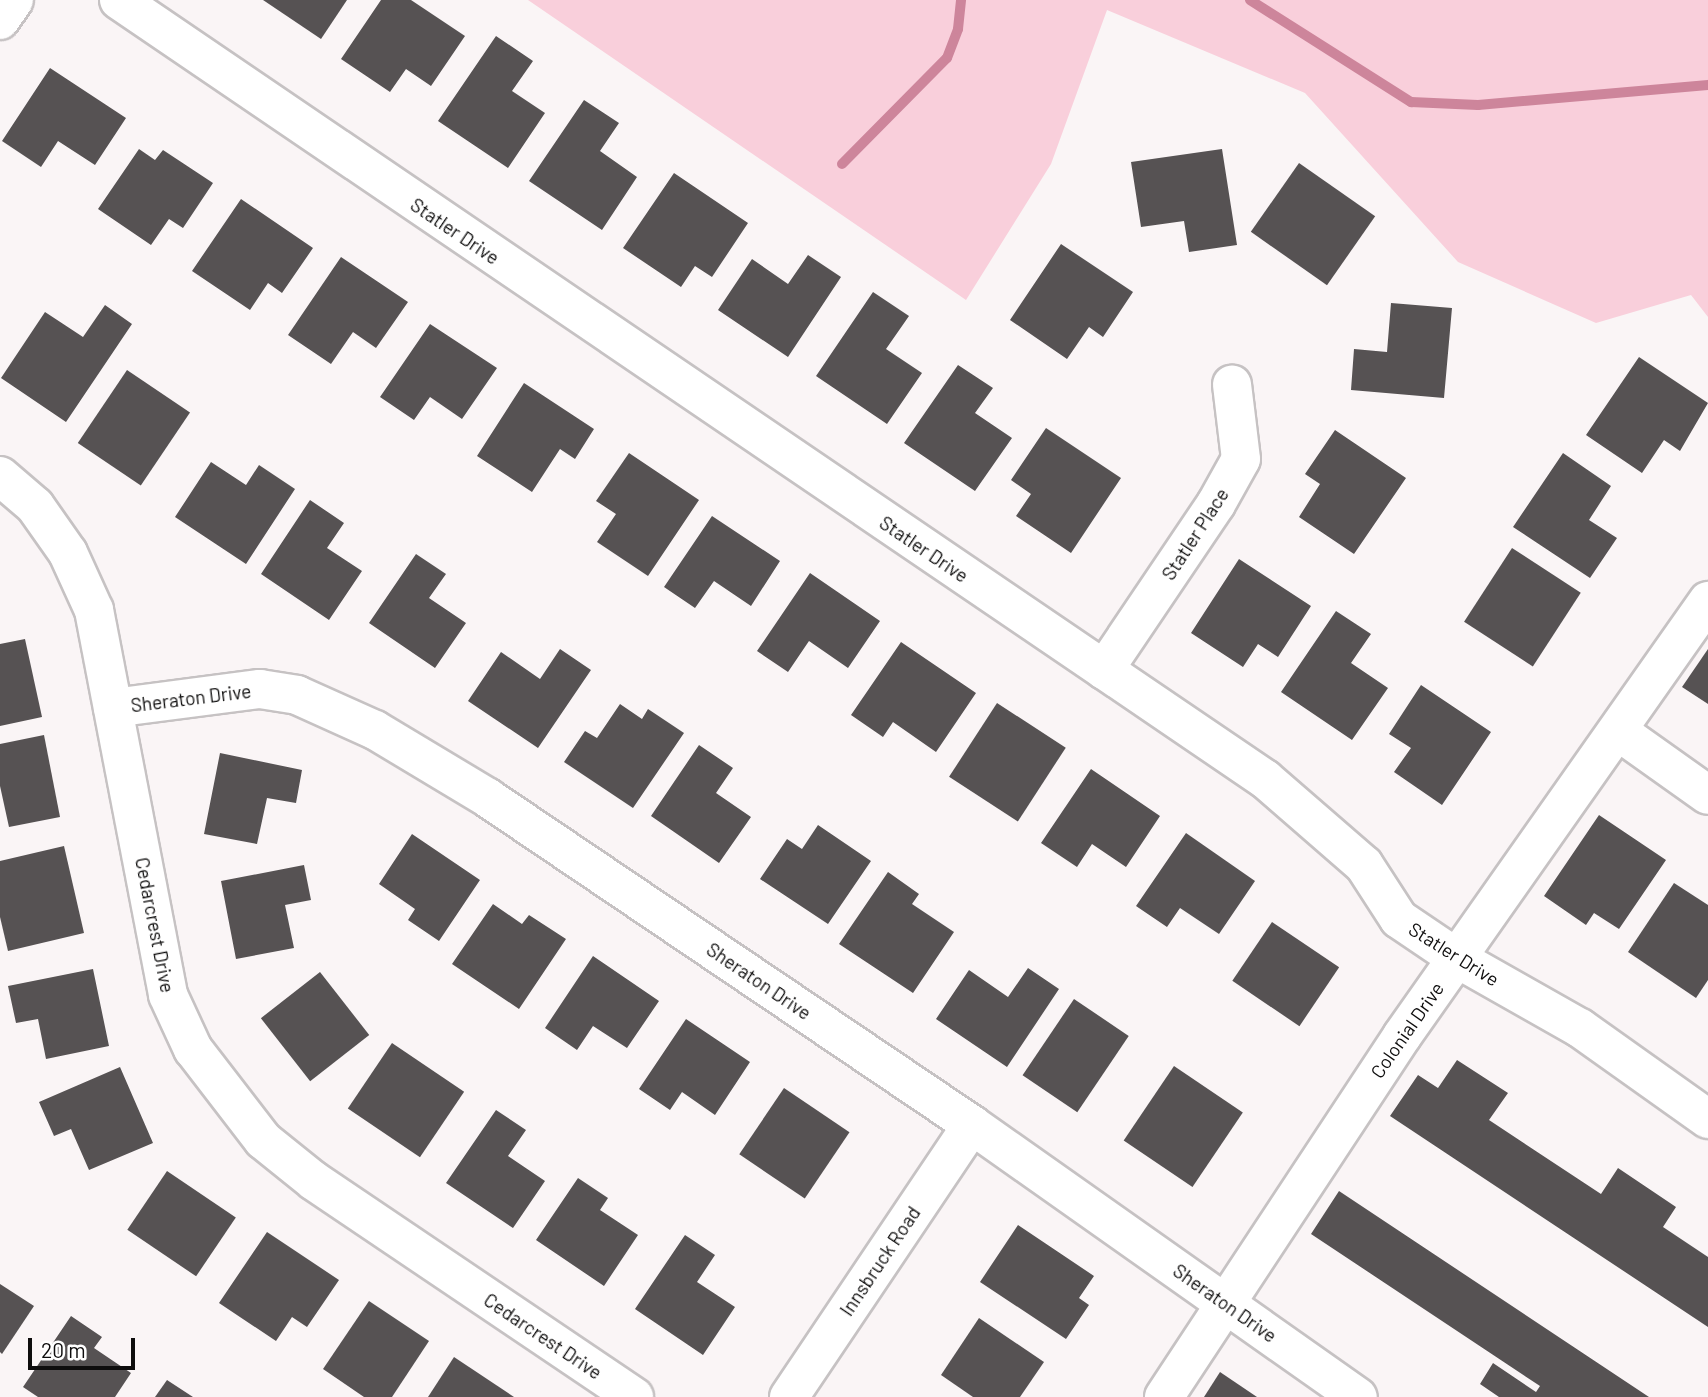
<!DOCTYPE html>
<style>
body{margin:0}
#map{position:relative;width:1708px;height:1397px;overflow:hidden;background:#faf5f6;font-family:Barlow,sans-serif}
div>[style]{position:absolute}
.green>*{inset:0;background:#f9cfdb}
.stream>*{height:10px;margin:-5px;padding:0 5px;transform-origin:5px;border-radius:5px;background:#cd859b}
.building>*{inset:0;background:#565253;transform-origin:0 0}
.roads{filter:drop-shadow(2px 0 #c6c2c3) drop-shadow(-2px 0 #c6c2c3) drop-shadow(0 2px #c6c2c3) drop-shadow(0 -2px #c6c2c3)}
.minor>*{height:38px;margin:-19px;padding:0 19px;transform-origin:19px;border-radius:19px;background:#fff}
span{translate:-50% -50%;white-space:nowrap;text-align:center;line-height:1.15;-webkit-text-stroke:7px #fff;paint-order:stroke}
.street-label{font-size:19px;color:#0e0d0d}
.scale{position:absolute;left:28px;top:1338px;width:107px;height:32px;box-sizing:border-box;border:4px solid #0e0d0d;border-top:0;padding-left:9px;font-size:21px;line-height:24px;white-space:nowrap;color:#0e0d0d;-webkit-text-stroke:5px #fff;paint-order:stroke}
</style>
<div id="map">
<div class="green">
<div style="clip-path:polygon(528px 0,1708px 0,1708px 317px,1691px 295px,1596px 323px,1458px 262px,1305px 93px,1107px 10px,1051px 164px,966px 300px)"></div>
</div>
<div class="stream">
<div style="left:1250px;top:0;width:191px;rotate:32.4deg"></div>
<div style="left:1411px;top:102px;width:67px;rotate:2.6deg"></div>
<div style="left:1478px;top:105px;width:231px;rotate:-5deg"></div>
<div style="left:842px;top:164px;width:149px;rotate:-45.3deg"></div>
<div style="left:947px;top:58px;width:31px;rotate:-69deg"></div>
<div style="left:958px;top:29px;width:29px;rotate:-84deg"></div>
</div>
<div class="building">
<div style="clip-path:polygon(263px 0,347px 0,321px 39px)"></div>
<div style="clip-path:polygon(381px 0,411px 0,465px 36px,431px 86px,406px 69px,390px 92px,341px 59px)"></div>
<div style="clip-path:polygon(496px 36px,533px 61px,512px 91px,545px 113px,508px 168px,438px 121px)"></div>
<div style="clip-path:polygon(50px 68px,126px 118px,95px 165px,58px 141px,41px 167px,2px 141px)"></div>
<div style="clip-path:polygon(584px 100px,619px 123px,600px 151px,637px 177px,602px 230px,529px 181px)"></div>
<div style="clip-path:polygon(139px 149px,155px 160px,163px 150px,213px 183px,183px 228px,169px 219px,151px 245px,98px 209px)"></div>
<div style="clip-path:polygon(1222px 149px,1237px 245px,1189px 252px,1184px 221px,1141px 227px,1131px 162px)"></div>
<div style="left:1299px;top:163px;width:93px;height:84px;rotate:35deg"></div>
<div style="clip-path:polygon(674px 173px,748px 223px,712px 277px,695px 266px,681px 287px,623px 248px)"></div>
<div style="clip-path:polygon(241px 199px,313px 248px,282px 293px,268px 283px,250px 310px,192px 271px)"></div>
<div style="clip-path:polygon(1061px 244px,1133px 292px,1103px 337px,1089px 327px,1067px 359px,1010px 320px)"></div>
<div style="clip-path:polygon(808px 255px,841px 277px,788px 357px,718px 310px,752px 259px,788px 284px)"></div>
<div style="clip-path:polygon(341px 257px,408px 302px,376px 348px,353px 332px,331px 364px,288px 335px)"></div>
<div style="clip-path:polygon(873px 292px,909px 316px,886px 349px,922px 373px,887px 424px,816px 376px)"></div>
<div style="clip-path:polygon(1391px 303px,1452px 308px,1444px 398px,1351px 390px,1354px 349px,1387px 352px)"></div>
<div style="clip-path:polygon(105px 305px,132px 324px,66px 422px,1px 378px,45px 312px,83px 337px)"></div>
<div style="clip-path:polygon(430px 324px,497px 368px,462px 419px,430px 397px,414px 420px,380px 397px)"></div>
<div style="clip-path:polygon(1639px 357px,1708px 403px,1680px 451px,1664px 440px,1642px 473px,1586px 435px)"></div>
<div style="clip-path:polygon(958px 365px,993px 388px,975px 413px,1012px 438px,975px 491px,904px 443px)"></div>
<div style="left:127px;top:370px;width:76px;height:88px;rotate:34deg"></div>
<div style="clip-path:polygon(524px 383px,594px 429px,575px 459px,560px 449px,532px 492px,477px 456px)"></div>
<div style="clip-path:polygon(1046px 428px,1121px 478px,1071px 553px,1016px 516px,1031px 494px,1011px 480px)"></div>
<div style="clip-path:polygon(1335px 430px,1406px 478px,1354px 554px,1299px 517px,1320px 484px,1305px 474px)"></div>
<div style="clip-path:polygon(629px 453px,699px 500px,648px 576px,597px 542px,616px 514px,596px 501px)"></div>
<div style="clip-path:polygon(1563px 453px,1611px 486px,1589px 520px,1617px 538px,1590px 578px,1513px 527px)"></div>
<div style="clip-path:polygon(211px 462px,246px 485px,259px 465px,295px 489px,246px 564px,175px 517px)"></div>
<div style="clip-path:polygon(310px 500px,344px 523px,327px 548px,362px 571px,329px 620px,261px 574px)"></div>
<div style="clip-path:polygon(712px 516px,780px 561px,751px 606px,714px 581px,695px 608px,664px 587px)"></div>
<div style="left:1512px;top:548px;width:82px;height:88px;rotate:33deg"></div>
<div style="clip-path:polygon(416px 554px,446px 574px,429px 598px,466px 623px,435px 668px,369px 623px)"></div>
<div style="clip-path:polygon(1239px 559px,1311px 606px,1278px 657px,1258px 644px,1243px 667px,1191px 633px)"></div>
<div style="clip-path:polygon(810px 573px,880px 621px,848px 668px,809px 641px,788px 672px,757px 651px)"></div>
<div style="clip-path:polygon(1336px 611px,1371px 634px,1351px 663px,1388px 688px,1352px 740px,1281px 692px)"></div>
<div style="clip-path:polygon(25px 639px,42px 717px,0 726px,0 644px)"></div>
<div style="clip-path:polygon(901px 642px,976px 693px,936px 752px,893px 722px,883px 737px,851px 715px)"></div>
<div style="clip-path:polygon(560px 649px,591px 670px,538px 748px,468px 701px,501px 652px,540px 679px)"></div>
<div style="clip-path:polygon(1708px 649px,1708px 704px,1682px 687px)"></div>
<div style="clip-path:polygon(1421px 685px,1491px 732px,1442px 805px,1394px 772px,1411px 748px,1389px 734px)"></div>
<div style="left:997px;top:703px;width:82px;height:88px;rotate:33deg"></div>
<div style="clip-path:polygon(620px 704px,642px 719px,648px 709px,684px 733px,633px 808px,564px 762px,585px 731px,597px 738px)"></div>
<div style="clip-path:polygon(44px 735px,60px 817px,9px 827px,0 786px,0 744px)"></div>
<div style="clip-path:polygon(699px 745px,733px 768px,716px 793px,751px 817px,719px 863px,651px 816px)"></div>
<div style="clip-path:polygon(220px 753px,302px 770px,296px 803px,267px 798px,257px 844px,204px 834px)"></div>
<div style="clip-path:polygon(1091px 769px,1160px 816px,1126px 867px,1092px 844px,1077px 867px,1041px 843px)"></div>
<div style="clip-path:polygon(1599px 815px,1666px 860px,1619px 929px,1594px 913px,1586px 925px,1544px 896px)"></div>
<div style="clip-path:polygon(818px 825px,871px 861px,828px 924px,760px 879px,787px 839px,802px 849px)"></div>
<div style="clip-path:polygon(1186px 833px,1255px 881px,1219px 934px,1180px 908px,1167px 927px,1136px 906px)"></div>
<div style="clip-path:polygon(412px 834px,480px 880px,439px 941px,408px 920px,415px 909px,379px 884px)"></div>
<div style="clip-path:polygon(64px 846px,84px 933px,8px 951px,0 917px,0 861px)"></div>
<div style="clip-path:polygon(304px 865px,311px 900px,285px 905px,294px 948px,236px 959px,221px 881px)"></div>
<div style="clip-path:polygon(888px 872px,919px 894px,912px 904px,954px 932px,913px 993px,839px 944px)"></div>
<div style="clip-path:polygon(1674px 883px,1708px 905px,1708px 980px,1696px 998px,1628px 952px)"></div>
<div style="clip-path:polygon(493px 904px,522px 924px,529px 915px,566px 939px,519px 1009px,452px 964px)"></div>
<div style="left:1272px;top:922px;width:81px;height:71px;rotate:34deg"></div>
<div style="clip-path:polygon(593px 956px,659px 1001px,627px 1048px,593px 1026px,577px 1050px,545px 1028px)"></div>
<div style="clip-path:polygon(1028px 968px,1059px 989px,1007px 1067px,936px 1019px,969px 970px,1008px 997px)"></div>
<div style="clip-path:polygon(93px 969px,109px 1046px,46px 1059px,38px 1019px,16px 1023px,8px 986px)"></div>
<div style="left:320px;top:972px;width:80px;height:75px;rotate:52deg"></div>
<div style="left:1074px;top:999px;width:66px;height:92px;rotate:34deg"></div>
<div style="clip-path:polygon(686px 1019px,750px 1062px,715px 1115px,682px 1092px,670px 1110px,639px 1089px)"></div>
<div style="left:392px;top:1043px;width:87px;height:79px;rotate:34deg"></div>
<div style="clip-path:polygon(1457px 1060px,1508px 1093px,1489px 1120px,1601px 1194px,1618px 1168px,1676px 1207px,1663px 1227px,1708px 1257px,1708px 1327px,1390px 1116px,1418px 1075px,1438px 1088px)"></div>
<div style="left:1174px;top:1066px;width:83px;height:90px;rotate:34deg"></div>
<div style="clip-path:polygon(120px 1067px,153px 1143px,89px 1170px,71px 1129px,54px 1136px,39px 1102px)"></div>
<div style="left:784px;top:1088px;width:79px;height:80px;rotate:34deg"></div>
<div style="clip-path:polygon(496px 1110px,526px 1130px,508px 1156px,545px 1181px,513px 1228px,446px 1183px)"></div>
<div style="left:167px;top:1171px;width:83px;height:71px;rotate:34deg"></div>
<div style="clip-path:polygon(578px 1178px,608px 1198px,600px 1210px,638px 1235px,604px 1286px,536px 1240px)"></div>
<div style="clip-path:polygon(1339px 1191px,1649px 1397px,1499px 1397px,1480px 1384px,1493px 1363px,1536px 1392px,1540px 1386px,1311px 1234px)"></div>
<div style="clip-path:polygon(1018px 1225px,1094px 1276px,1079px 1298px,1089px 1305px,1066px 1339px,980px 1282px)"></div>
<div style="clip-path:polygon(267px 1232px,339px 1280px,307px 1327px,292px 1317px,276px 1341px,219px 1303px)"></div>
<div style="clip-path:polygon(685px 1235px,715px 1255px,697px 1282px,735px 1307px,703px 1355px,635px 1309px)"></div>
<div style="clip-path:polygon(0 1284px,34px 1306px,2px 1354px,0 1352px)"></div>
<div style="clip-path:polygon(369px 1301px,429px 1341px,392px 1397px,364px 1397px,323px 1369px)"></div>
<div style="clip-path:polygon(71px 1316px,102px 1337px,94px 1348px,131px 1373px,115px 1397px,38px 1397px,23px 1387px)"></div>
<div style="clip-path:polygon(979px 1318px,1044px 1362px,1020px 1397px,973px 1397px,941px 1375px)"></div>
<div style="clip-path:polygon(454px 1357px,514px 1397px,428px 1397px)"></div>
<div style="clip-path:polygon(1220px 1372px,1257px 1397px,1204px 1397px)"></div>
<div style="clip-path:polygon(167px 1380px,193px 1397px,155px 1397px)"></div>
</div>
<div class="roads">
<div class="minor">
<div style="left:119px;top:0;width:1386px;rotate:34.21deg"></div>
<div style="left:1265px;top:779px;width:131px;rotate:41deg"></div>
<div style="left:1364px;top:865px;width:64px;rotate:57.1deg"></div>
<div style="left:1399px;top:919px;width:71px;rotate:34.1deg"></div>
<div style="left:1458px;top:959px;width:140px;rotate:29.5deg"></div>
<div style="left:1580px;top:1028px;width:157px;rotate:35.4deg"></div>
<div style="left:0;top:20px;width:24px;rotate:-55deg"></div>
<div style="left:0;top:476px;width:46px;rotate:40.6deg"></div>
<div style="left:35px;top:506px;width:57px;rotate:54.9deg"></div>
<div style="left:68px;top:553px;width:63px;rotate:65.5deg"></div>
<div style="left:94px;top:610px;width:392px;rotate:79.1deg"></div>
<div style="left:168px;top:995px;width:60px;rotate:65.2deg"></div>
<div style="left:193px;top:1049px;width:115px;rotate:52.4deg"></div>
<div style="left:263px;top:1140px;width:65px;rotate:38.8deg"></div>
<div style="left:314px;top:1181px;width:386px;rotate:34deg"></div>
<div style="left:1104px;top:670px;width:200px;rotate:-56deg"></div>
<div style="left:1216px;top:504px;width:51px;rotate:-60.9deg"></div>
<div style="left:1241px;top:459px;width:75px;rotate:-96.9deg"></div>
<div style="left:113px;top:708px;width:148px;rotate:-7.4deg"></div>
<div style="left:260px;top:689px;width:37px;rotate:9deg"></div>
<div style="left:297px;top:695px;width:85px;rotate:24.2deg"></div>
<div style="left:375px;top:730px;width:132px;rotate:31deg"></div>
<div style="left:488px;top:798px;width:584px;rotate:34.04deg"></div>
<div style="left:972px;top:1125px;width:472px;rotate:35.2deg"></div>
<div style="left:1618px;top:731px;width:110px;rotate:35.4deg"></div>
<div style="left:789px;top:1397px;width:328px;rotate:-56.1deg"></div>
<div style="left:1164px;top:1397px;width:432px;rotate:-56.6deg"></div>
<div style="left:1402px;top:1036px;width:532px;rotate:-54.88deg"></div>
</div>
</div>
<div class="street-label">
<span style="left:455px;top:231px;rotate:34deg">Statler Drive</span>
<span style="left:1195px;top:534px;rotate:-57deg">Statler Place</span>
<span style="left:924px;top:549px;rotate:34deg">Statler Drive</span>
<span style="left:191px;top:698px;rotate:-7deg">Sheraton Drive</span>
<span style="left:155px;top:925px;rotate:79deg">Cedarcrest Drive</span>
<span style="left:1454px;top:954px;rotate:32deg">Statler Drive</span>
<span style="left:759px;top:981px;rotate:34deg">Sheraton Drive</span>
<span style="left:1407px;top:1030px;rotate:-55deg">Colonial Drive</span>
<span style="left:880px;top:1261px;rotate:-56deg">Innsbruck Road</span>
<span style="left:1225px;top:1303px;rotate:35deg">Sheraton Drive</span>
<span style="left:543px;top:1336px;rotate:34deg">Cedarcrest Drive</span>
</div>
<div class="scale">20 m</div>
</div>
